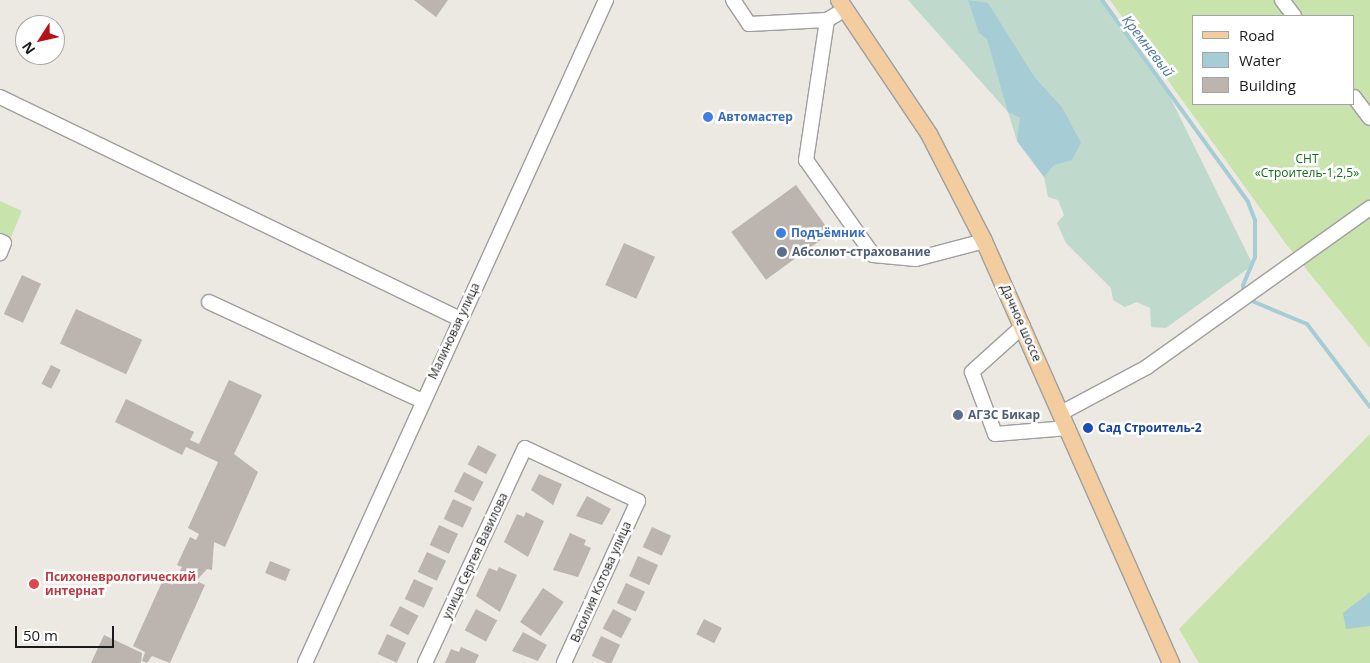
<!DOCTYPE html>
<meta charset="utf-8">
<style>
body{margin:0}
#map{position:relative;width:1370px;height:663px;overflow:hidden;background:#ece8e2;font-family:"Open Sans",sans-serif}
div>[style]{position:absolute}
.grass>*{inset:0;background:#c8e3ab}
.wetland>*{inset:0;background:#c0d9cd}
.water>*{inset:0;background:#a6cdd6}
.stream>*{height:4px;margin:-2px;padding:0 2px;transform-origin:2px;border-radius:2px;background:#a6cdd6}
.building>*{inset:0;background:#bcb4af;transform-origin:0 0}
.roads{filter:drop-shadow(1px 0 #9f9f9f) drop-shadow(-1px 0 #9f9f9f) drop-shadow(0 1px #9f9f9f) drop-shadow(0 -1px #9f9f9f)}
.minor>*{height:14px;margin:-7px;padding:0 7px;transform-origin:7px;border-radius:7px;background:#fff}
.major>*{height:16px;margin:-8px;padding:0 8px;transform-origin:8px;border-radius:8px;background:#f3cda0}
.dots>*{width:14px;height:14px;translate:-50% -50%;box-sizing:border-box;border:2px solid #fff;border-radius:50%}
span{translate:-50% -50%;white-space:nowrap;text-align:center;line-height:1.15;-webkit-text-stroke:5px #fff;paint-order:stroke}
.shop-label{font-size:12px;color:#366cbe;font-weight:700}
.left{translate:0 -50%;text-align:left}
.park-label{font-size:12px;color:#146f19}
.service-label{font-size:12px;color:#4e5e75;font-weight:700}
.street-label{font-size:12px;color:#1b1b1b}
.transit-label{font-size:12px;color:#164399;font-weight:700}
.health-label{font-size:12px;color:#be3a42;font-weight:700}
.water-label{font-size:14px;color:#4e779b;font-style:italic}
.legend{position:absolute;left:1192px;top:15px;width:162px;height:90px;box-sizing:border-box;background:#fff;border:1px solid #a4a4a4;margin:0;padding:6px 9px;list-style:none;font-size:15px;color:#1b1b1b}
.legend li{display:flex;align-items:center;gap:10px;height:25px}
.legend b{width:25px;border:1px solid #a4a4a4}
.north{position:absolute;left:15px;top:15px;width:50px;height:50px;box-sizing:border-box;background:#fff;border:1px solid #a4a4a4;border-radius:50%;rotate:235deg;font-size:14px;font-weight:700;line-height:20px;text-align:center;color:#1b1b1b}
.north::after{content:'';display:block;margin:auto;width:18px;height:22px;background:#b61116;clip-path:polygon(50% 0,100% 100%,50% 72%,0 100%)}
.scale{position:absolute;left:15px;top:626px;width:99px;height:22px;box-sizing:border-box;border:2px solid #1b1b1b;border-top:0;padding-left:6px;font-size:15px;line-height:18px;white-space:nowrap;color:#1b1b1b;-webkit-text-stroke:4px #fff;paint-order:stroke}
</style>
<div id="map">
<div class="grass">
<div style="clip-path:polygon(evenodd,1110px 0,1370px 0,1370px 348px,1286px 244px,1110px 0,1194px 16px,1354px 16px,1354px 104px,1194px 104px,1194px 16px)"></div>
<div style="clip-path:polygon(0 201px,22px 211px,0 263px)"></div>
<div style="clip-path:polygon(1370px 434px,1370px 663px,1199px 663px,1179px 629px)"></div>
</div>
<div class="wetland">
<div style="clip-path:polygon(908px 0,1100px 0,1165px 87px,1253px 265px,1166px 328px,1151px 327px,1150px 308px,1137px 302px,1125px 307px,1113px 300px,1111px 288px,1066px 243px,1057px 223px,1064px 215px,1058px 200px,1048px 197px,1044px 177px,1017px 141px,1008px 112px)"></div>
</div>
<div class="water">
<div style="clip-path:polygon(968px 0,988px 3px,1035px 78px,1062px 107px,1081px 143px,1072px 160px,1054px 165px,1044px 177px,1017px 141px,1020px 118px,1008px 112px,987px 39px,979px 33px)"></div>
<div style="clip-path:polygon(1370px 592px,1370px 626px,1346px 629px,1343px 613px)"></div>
</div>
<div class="stream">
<div style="left:1102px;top:0;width:249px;rotate:54.1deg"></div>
<div style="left:1248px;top:202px;width:19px;rotate:69deg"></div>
<div style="left:1255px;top:220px;width:37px;rotate:90deg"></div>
<div style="left:1255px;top:257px;width:30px;rotate:113deg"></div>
<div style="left:1243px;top:285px;width:8px;rotate:83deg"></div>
<div style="left:1247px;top:299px;width:65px;rotate:22.6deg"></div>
<div style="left:1307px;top:324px;width:104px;rotate:52.8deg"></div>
</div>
<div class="building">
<div style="clip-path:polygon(414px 0,448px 0,436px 17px)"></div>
<div style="left:796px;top:185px;width:59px;height:80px;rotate:54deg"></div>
<div style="left:624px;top:243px;width:34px;height:46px;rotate:24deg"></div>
<div style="left:22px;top:275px;width:21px;height:43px;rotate:25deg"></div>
<div style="left:76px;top:309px;width:73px;height:38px;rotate:25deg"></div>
<div style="left:51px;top:365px;width:11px;height:21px;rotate:27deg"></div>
<div style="clip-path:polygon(229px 380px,262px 395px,234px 454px,258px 472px,225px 547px,214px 542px,212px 570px,207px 569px,196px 581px,205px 585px,170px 663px,152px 656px,147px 663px,142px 661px,145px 652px,133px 646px,167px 571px,177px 576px,182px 567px,177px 565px,190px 537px,196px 540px,199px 534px,188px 528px,218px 462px,186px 447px,182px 455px,115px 422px,126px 399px,194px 432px,190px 440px,199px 444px)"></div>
<div style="left:478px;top:445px;width:21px;height:22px;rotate:28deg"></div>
<div style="left:464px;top:472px;width:22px;height:22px;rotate:27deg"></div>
<div style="clip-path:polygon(539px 474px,562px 484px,553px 505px,531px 490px)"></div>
<div style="clip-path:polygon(587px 496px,611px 509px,602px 525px,576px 516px)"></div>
<div style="left:453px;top:499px;width:21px;height:22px;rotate:25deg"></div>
<div style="clip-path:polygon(526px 512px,544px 521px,528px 557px,504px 542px,517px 514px,524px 517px)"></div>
<div style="left:439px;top:525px;width:21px;height:22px;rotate:25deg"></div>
<div style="left:652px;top:527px;width:21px;height:22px;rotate:25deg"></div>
<div style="clip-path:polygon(570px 533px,586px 540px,584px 545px,591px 548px,578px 577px,553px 570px)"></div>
<div style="left:427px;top:552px;width:21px;height:22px;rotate:25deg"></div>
<div style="left:638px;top:556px;width:22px;height:22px;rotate:24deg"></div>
<div style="left:270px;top:561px;width:22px;height:13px;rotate:22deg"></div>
<div style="clip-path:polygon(499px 567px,517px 575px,500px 612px,476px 596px,489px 568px,497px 571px)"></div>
<div style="left:414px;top:579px;width:21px;height:22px;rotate:25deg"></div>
<div style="left:626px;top:583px;width:21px;height:22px;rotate:25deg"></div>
<div style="left:543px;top:588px;width:25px;height:41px;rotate:34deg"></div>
<div style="left:400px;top:606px;width:21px;height:22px;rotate:28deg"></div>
<div style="left:476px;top:609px;width:24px;height:24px;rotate:28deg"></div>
<div style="left:613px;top:609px;width:21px;height:22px;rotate:28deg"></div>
<div style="left:704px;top:619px;width:20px;height:17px;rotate:27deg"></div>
<div style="clip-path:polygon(523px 632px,547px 645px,538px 661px,512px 651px)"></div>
<div style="left:387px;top:634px;width:21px;height:22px;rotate:25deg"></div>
<div style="clip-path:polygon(104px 635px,142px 653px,141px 663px,91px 663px)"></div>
<div style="left:601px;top:636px;width:21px;height:22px;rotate:25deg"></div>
<div style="clip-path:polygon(461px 647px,479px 655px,475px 663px,445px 663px,451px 649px,459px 652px)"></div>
</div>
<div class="roads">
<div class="minor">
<div style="left:733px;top:0;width:29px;rotate:56deg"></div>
<div style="left:749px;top:24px;width:78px;rotate:-2.9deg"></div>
<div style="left:827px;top:20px;width:21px;rotate:-31deg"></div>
<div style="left:1282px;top:0;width:20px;rotate:53deg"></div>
<div style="left:827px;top:20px;width:142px;rotate:98.5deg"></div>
<div style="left:806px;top:160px;width:116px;rotate:54.8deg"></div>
<div style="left:873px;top:255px;width:43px;rotate:5.3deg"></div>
<div style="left:916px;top:259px;width:70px;rotate:-14.8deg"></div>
<div style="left:0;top:97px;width:511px;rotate:25.76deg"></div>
<div style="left:1354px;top:97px;width:26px;rotate:53deg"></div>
<div style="left:0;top:241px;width:4px;rotate:27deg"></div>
<div style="left:4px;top:243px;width:11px;rotate:112deg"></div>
<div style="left:209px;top:302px;width:235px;rotate:24.9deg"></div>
<div style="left:1023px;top:326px;width:69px;rotate:138deg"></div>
<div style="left:972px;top:372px;width:66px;rotate:69.6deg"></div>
<div style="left:995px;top:434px;width:73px;rotate:-4.7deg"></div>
<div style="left:1061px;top:413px;width:98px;rotate:-28.1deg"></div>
<div style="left:1147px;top:367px;width:274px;rotate:-35.5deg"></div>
<div style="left:305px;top:663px;width:728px;rotate:-65.58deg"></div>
<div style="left:425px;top:663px;width:237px;rotate:-65.1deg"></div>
<div style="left:525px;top:448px;width:125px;rotate:25.1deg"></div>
<div style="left:638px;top:501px;width:178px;rotate:114.6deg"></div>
</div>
<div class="major">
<div style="left:839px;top:0;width:161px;rotate:56.1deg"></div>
<div style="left:929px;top:134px;width:120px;rotate:62.8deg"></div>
<div style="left:984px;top:241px;width:462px;rotate:66.1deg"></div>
</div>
</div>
<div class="dots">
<div style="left:708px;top:117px;background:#3f7fe0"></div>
<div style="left:781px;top:233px;background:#3f7fe0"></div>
<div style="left:782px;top:252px;background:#5c6f8a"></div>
<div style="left:958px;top:415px;background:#5c6f8a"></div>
<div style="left:1088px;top:428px;background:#1a4fb4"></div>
<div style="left:34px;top:584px;background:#e0444e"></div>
</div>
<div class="shop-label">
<span class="left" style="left:718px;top:117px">Автомастер</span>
<span class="left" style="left:791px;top:233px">Подъёмник</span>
</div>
<div class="park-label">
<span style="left:1307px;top:166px">СНТ<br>«Строитель-1,2,5»</span>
</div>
<div class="service-label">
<span class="left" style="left:792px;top:252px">Абсолют-страхование</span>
<span class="left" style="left:968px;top:415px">АГЗС Бикар</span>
</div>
<div class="street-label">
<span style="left:1021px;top:323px;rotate:66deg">Дачное шоссе</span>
<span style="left:454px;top:331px;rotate:-65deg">Малиновая улица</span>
<span style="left:475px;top:556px;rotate:-65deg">улица Сергея Вавилова</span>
<span style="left:601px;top:582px;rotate:-66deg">Василия Котова улица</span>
</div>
<div class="transit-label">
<span class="left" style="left:1098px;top:428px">Сад Строитель-2</span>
</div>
<div class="health-label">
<span class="left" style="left:45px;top:584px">Психоневрологический<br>интернат</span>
</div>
<div class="water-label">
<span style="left:1148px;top:46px;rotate:52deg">Кремневый</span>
</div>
<ul class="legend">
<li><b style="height:6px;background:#f3cda0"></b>Road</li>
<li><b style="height:14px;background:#a6cdd6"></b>Water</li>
<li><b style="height:14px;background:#bcb4af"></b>Building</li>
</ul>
<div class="north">N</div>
<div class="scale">50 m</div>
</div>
